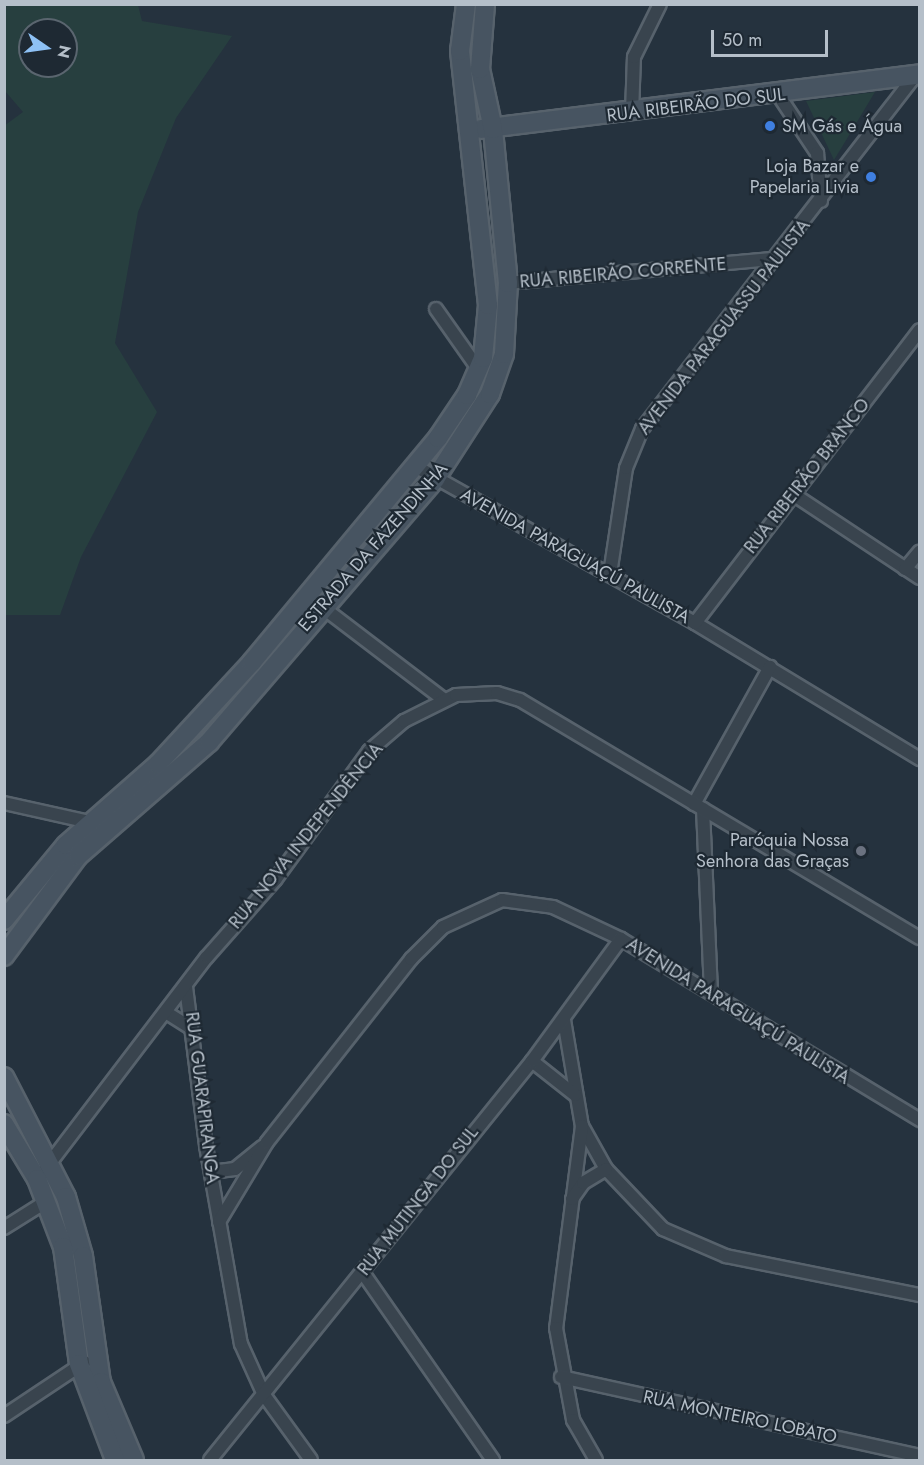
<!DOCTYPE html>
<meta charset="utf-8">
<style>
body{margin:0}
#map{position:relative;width:924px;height:1465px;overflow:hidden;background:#25323e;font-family:Jost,sans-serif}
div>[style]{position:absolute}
.green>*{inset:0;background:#273f3f}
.roads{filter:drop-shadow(2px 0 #57626c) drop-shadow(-2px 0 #57626c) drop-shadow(0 2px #57626c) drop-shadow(0 -2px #57626c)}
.minor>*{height:12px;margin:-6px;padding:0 6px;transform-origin:6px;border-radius:6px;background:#39444e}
.secondary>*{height:18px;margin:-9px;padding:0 9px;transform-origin:9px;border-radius:9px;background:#475461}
.dots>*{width:16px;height:16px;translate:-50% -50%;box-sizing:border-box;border:3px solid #1e2933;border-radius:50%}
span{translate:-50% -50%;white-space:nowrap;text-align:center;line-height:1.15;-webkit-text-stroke:4.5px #1e2933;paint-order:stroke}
.street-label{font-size:18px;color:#b5bfc9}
.poi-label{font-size:18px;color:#b5bfc9}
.left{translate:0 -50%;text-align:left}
.right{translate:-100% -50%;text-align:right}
.frame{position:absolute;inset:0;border:6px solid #b5bfc9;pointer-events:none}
.north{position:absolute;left:18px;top:18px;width:60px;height:60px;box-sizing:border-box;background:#1e2933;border:2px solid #5a656f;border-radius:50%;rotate:103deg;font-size:16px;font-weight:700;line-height:24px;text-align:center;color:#b5bfc9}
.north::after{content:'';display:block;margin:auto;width:21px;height:27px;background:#8ec1f5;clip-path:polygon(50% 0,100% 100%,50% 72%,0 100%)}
.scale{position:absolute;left:711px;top:30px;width:117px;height:27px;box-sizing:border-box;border:3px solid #b5bfc9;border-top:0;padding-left:8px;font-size:18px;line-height:21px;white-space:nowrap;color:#b5bfc9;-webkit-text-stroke:4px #1e2933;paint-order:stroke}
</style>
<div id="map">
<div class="green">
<div style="clip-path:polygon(evenodd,5px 4px,138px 5px,142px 21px,232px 36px,176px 118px,138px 212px,115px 343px,157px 412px,81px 557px,60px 615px,5px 615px,4px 126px,23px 112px,5px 91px,5px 4px,30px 30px,66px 30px,66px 66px,30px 66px,30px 30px)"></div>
<div style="clip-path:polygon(875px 92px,848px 137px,834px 160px,806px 101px)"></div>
</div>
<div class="roads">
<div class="minor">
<div style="left:779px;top:96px;width:69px;rotate:56.3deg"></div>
<div style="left:817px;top:153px;width:48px;rotate:85.2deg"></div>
<div style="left:632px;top:113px;width:56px;rotate:-88deg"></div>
<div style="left:634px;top:57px;width:59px;rotate:-63.9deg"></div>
<div style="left:508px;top:283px;width:267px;rotate:-5.2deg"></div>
<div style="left:436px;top:309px;width:75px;rotate:54.8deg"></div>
<div style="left:415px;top:466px;width:321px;rotate:29.3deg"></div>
<div style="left:695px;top:623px;width:263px;rotate:31.2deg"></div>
<div style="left:793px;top:494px;width:152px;rotate:33.5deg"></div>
<div style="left:905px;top:569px;width:23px;rotate:-50deg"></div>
<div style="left:610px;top:574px;width:107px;rotate:-81.4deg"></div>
<div style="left:626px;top:468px;width:42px;rotate:-67.7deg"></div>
<div style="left:642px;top:429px;width:448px;rotate:-52.3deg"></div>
<div style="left:321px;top:606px;width:153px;rotate:37.3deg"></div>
<div style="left:695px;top:623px;width:369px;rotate:-52.5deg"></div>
<div style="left:4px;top:803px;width:88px;rotate:12.5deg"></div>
<div style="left:694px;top:804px;width:157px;rotate:-61deg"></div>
<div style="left:703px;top:809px;width:182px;rotate:87.5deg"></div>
<div style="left:186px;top:987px;width:160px;rotate:82.8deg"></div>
<div style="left:206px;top:1146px;width:201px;rotate:80deg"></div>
<div style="left:241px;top:1344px;width:56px;rotate:65.7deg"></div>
<div style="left:264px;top:1395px;width:80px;rotate:54.1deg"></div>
<div style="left:167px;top:1013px;width:28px;rotate:32deg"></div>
<div style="left:564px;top:1020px;width:108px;rotate:80.4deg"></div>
<div style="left:582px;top:1126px;width:49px;rotate:60.8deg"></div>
<div style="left:606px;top:1169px;width:83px;rotate:46.5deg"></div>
<div style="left:663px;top:1229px;width:69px;rotate:23.2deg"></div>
<div style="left:726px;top:1256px;width:198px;rotate:11.4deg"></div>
<div style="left:532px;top:1061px;width:55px;rotate:38.3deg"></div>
<div style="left:582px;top:1126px;width:204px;rotate:97.3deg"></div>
<div style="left:556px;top:1328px;width:94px;rotate:79.5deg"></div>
<div style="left:573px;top:1420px;width:46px;rotate:60.1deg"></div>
<div style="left:46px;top:1168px;width:265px;rotate:-52.7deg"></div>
<div style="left:207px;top:957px;width:103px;rotate:-48.6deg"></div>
<div style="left:275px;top:880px;width:160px;rotate:-53.9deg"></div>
<div style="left:369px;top:751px;width:46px;rotate:-40.6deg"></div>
<div style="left:404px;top:721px;width:58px;rotate:-26.6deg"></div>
<div style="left:456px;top:695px;width:41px;rotate:-2.8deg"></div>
<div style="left:497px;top:693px;width:24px;rotate:17deg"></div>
<div style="left:520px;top:700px;width:465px;rotate:30.8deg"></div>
<div style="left:211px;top:1172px;width:24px;rotate:-7deg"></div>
<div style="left:235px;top:1169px;width:35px;rotate:-39deg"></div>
<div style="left:572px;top:1199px;width:19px;rotate:-55deg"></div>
<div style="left:583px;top:1183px;width:27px;rotate:-31deg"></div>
<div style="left:219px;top:1222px;width:93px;rotate:-59deg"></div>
<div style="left:267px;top:1142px;width:233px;rotate:-51.8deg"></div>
<div style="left:411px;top:959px;width:45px;rotate:-45deg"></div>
<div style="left:443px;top:927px;width:65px;rotate:-24.6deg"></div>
<div style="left:502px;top:900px;width:51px;rotate:7.8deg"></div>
<div style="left:553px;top:907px;width:75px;rotate:25.2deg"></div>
<div style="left:621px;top:939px;width:350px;rotate:31.2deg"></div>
<div style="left:4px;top:1228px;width:51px;rotate:-32.1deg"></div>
<div style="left:363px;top:1273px;width:228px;rotate:55.2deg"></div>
<div style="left:561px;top:1377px;width:368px;rotate:12.4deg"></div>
<div style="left:4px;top:1416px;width:97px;rotate:-33.7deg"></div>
<div style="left:210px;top:1460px;width:513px;rotate:-51.1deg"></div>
<div style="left:532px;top:1061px;width:151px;rotate:-53.9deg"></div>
</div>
<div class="secondary">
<div style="left:481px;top:129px;width:442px;rotate:-7.1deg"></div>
<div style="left:4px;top:920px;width:97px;rotate:-50.4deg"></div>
<div style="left:66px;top:845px;width:123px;rotate:-41.4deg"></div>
<div style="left:158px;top:764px;width:139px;rotate:-47.3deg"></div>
<div style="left:252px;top:662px;width:291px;rotate:-50.3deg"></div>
<div style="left:438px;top:438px;width:52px;rotate:-56deg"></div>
<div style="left:467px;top:395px;width:40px;rotate:-66.6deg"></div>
<div style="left:483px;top:358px;width:53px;rotate:-84.6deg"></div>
<div style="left:488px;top:305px;width:256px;rotate:-96.3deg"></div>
<div style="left:460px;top:51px;width:47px;rotate:-82.7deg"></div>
<div style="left:4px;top:956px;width:124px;rotate:-53.5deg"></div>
<div style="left:78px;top:856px;width:174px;rotate:-41deg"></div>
<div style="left:209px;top:742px;width:347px;rotate:-49.3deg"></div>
<div style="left:435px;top:479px;width:101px;rotate:-57.1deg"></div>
<div style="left:490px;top:394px;width:42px;rotate:-70.7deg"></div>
<div style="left:504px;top:354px;width:71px;rotate:-86.8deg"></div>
<div style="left:508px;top:283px;width:155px;rotate:-95.6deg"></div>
<div style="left:493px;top:129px;width:61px;rotate:-102.2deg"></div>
<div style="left:480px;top:69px;width:65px;rotate:-85.6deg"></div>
<div style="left:4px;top:1077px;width:135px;rotate:62.7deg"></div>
<div style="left:66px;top:1197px;width:61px;rotate:73.9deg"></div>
<div style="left:83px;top:1256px;width:127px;rotate:81.9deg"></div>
<div style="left:101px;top:1382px;width:85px;rotate:67.1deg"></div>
<div style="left:4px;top:1124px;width:64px;rotate:59deg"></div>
<div style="left:37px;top:1179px;width:73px;rotate:69.1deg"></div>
<div style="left:63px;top:1247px;width:118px;rotate:82.2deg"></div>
<div style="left:79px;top:1364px;width:103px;rotate:69.4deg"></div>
</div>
</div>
<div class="dots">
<div style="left:770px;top:126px;background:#3f7fe0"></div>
<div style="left:871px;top:177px;background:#3f7fe0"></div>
<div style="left:861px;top:851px;background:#6b7280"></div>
</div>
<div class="street-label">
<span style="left:696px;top:105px;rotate:-7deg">RUA RIBEIRÃO DO SUL</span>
<span style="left:623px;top:273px;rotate:-5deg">RUA RIBEIRÃO CORRENTE</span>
<span style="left:724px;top:327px;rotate:-52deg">AVENIDA PARAGUASSU PAULISTA</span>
<span style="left:807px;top:476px;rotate:-52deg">RUA RIBEIRÃO BRANCO</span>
<span style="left:373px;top:547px;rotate:-49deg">ESTRADA DA FAZENDINHA</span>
<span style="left:575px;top:556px;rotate:29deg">AVENIDA PARAGUAÇÚ PAULISTA</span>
<span style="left:306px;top:836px;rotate:-51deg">RUA NOVA INDEPENDÊNCIA</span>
<span style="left:738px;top:1011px;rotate:32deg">AVENIDA PARAGUAÇÚ PAULISTA</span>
<span style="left:202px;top:1098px;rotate:83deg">RUA GUARAPIRANGA</span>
<span style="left:418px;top:1201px;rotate:-52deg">RUA MUTINGA DO SUL</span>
<span style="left:740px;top:1417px;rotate:12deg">RUA MONTEIRO LOBATO</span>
</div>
<div class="poi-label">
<span class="left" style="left:782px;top:126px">SM Gás e Água</span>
<span class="right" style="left:859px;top:177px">Loja Bazar e<br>Papelaria Livia</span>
<span class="right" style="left:849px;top:851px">Paróquia Nossa<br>Senhora das Graças</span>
</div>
<div class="frame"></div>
<div class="north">N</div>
<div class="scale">50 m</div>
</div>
